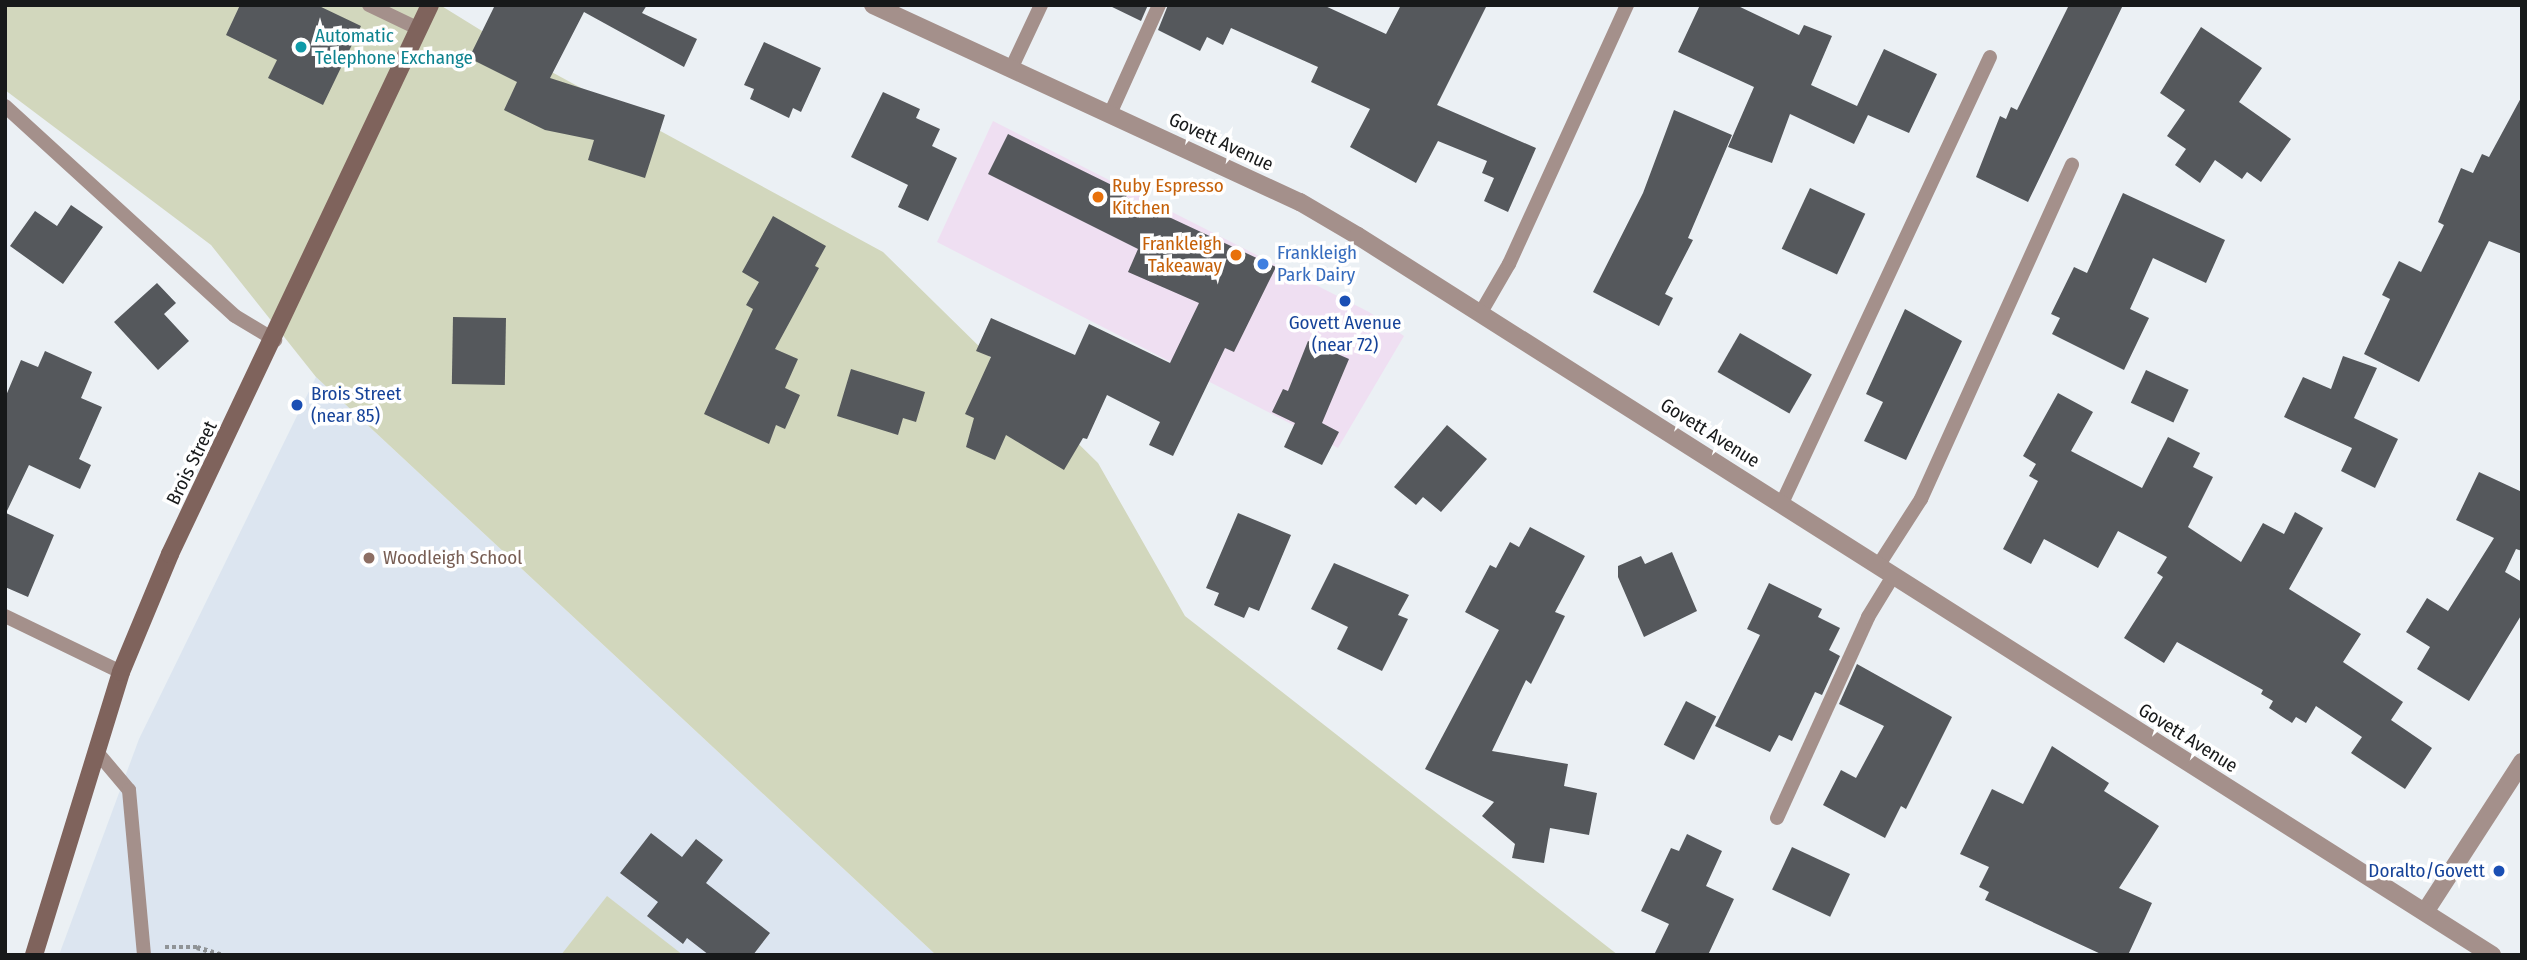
<!DOCTYPE html>
<style>
body{margin:0}
#map{position:relative;width:2527px;height:960px;overflow:hidden;background:#ebf0f4;font-family:"Fira Sans Condensed",sans-serif}
div>[style]{position:absolute}
.commercial>*{inset:0;background:#efdff2}
.built>*{inset:0;background:#dce5f0}
.green>*{inset:0;background:#d2d7bd}
.building>*{inset:0;background:#55585c;transform-origin:0 0}
.path>*{height:4.5px;margin-top:-2.25px;transform-origin:0;background:repeating-linear-gradient(90deg,#909497 0 3.5px,transparent 0 7px)}
.service>*{height:14px;margin:-7px;padding:0 7px;transform-origin:7px;border-radius:7px;background:#a4908b}
.minor>*{height:18px;margin:-9px;padding:0 9px;transform-origin:9px;border-radius:9px;background:#a4908b}
.tertiary>*{height:18px;margin:-9px;padding:0 9px;transform-origin:9px;border-radius:9px;background:#a4908b}
.secondary>*{height:18px;margin:-9px;padding:0 9px;transform-origin:9px;border-radius:9px;background:#7f635c}
.dots>*{width:19px;height:19px;translate:-50% -50%;box-sizing:border-box;border:4px solid #fff;border-radius:50%}
span{translate:-50% -50%;white-space:nowrap;text-align:center;line-height:1.15;-webkit-text-stroke:7px #fff;paint-order:stroke}
.culture-label{font-size:19px;color:#0d838f}
.left{translate:0 -50%;text-align:left}
.street-label{font-size:19px;color:#17191a}
.food-label{font-size:19px;color:#c56008}
.right{translate:-100% -50%;text-align:right}
.shop-label{font-size:19px;color:#366cbe}
.transit-label{font-size:19px;color:#164399}
.education-label{font-size:19px;color:#785e54}
.frame{position:absolute;inset:0;border:7px solid #17191a;pointer-events:none}
</style>
<div id="map">
<div class="commercial">
<div style="clip-path:polygon(993px 121px,1369px 312px,1404px 336px,1338px 448px,937px 242px)"></div>
</div>
<div class="built">
<div style="clip-path:polygon(316px 377px,936px 955px,59px 955px,139px 739px)"></div>
</div>
<div class="green">
<div style="clip-path:polygon(5px 5px,440px 5px,524px 57px,883px 252px,1098px 463px,1185px 616px,1618px 955px,936px 955px,316px 377px,211px 245px,5px 90px)"></div>
<div style="clip-path:polygon(607px 896px,683px 955px,561px 955px)"></div>
</div>
<div class="building">
<div style="clip-path:polygon(240px 5px,317px 5px,361px 26px,323px 105px,268px 78px,277px 60px,226px 35px)"></div>
<div style="clip-path:polygon(495px 5px,647px 5px,642px 13px,697px 39px,684px 67px,584px 12px,550px 78px,665px 115px,645px 178px,588px 160px,594px 140px,545px 130px,504px 110px,517px 82px,469px 58px)"></div>
<div style="clip-path:polygon(1108px 5px,1148px 5px,1141px 21px)"></div>
<div style="clip-path:polygon(1168px 5px,1323px 5px,1386px 34px,1401px 5px,1487px 5px,1437px 105px,1536px 148px,1508px 212px,1484px 201px,1494px 178px,1482px 173px,1487px 161px,1438px 141px,1416px 183px,1350px 147px,1370px 109px,1311px 82px,1318px 67px,1231px 28px,1223px 45px,1207px 37px,1200px 51px,1158px 30px)"></div>
<div style="clip-path:polygon(1700px 5px,1736px 5px,1799px 35px,1804px 25px,1832px 36px,1811px 85px,1857px 106px,1884px 49px,1937px 74px,1909px 133px,1868px 115px,1854px 144px,1790px 114px,1772px 163px,1728px 147px,1754px 87px,1678px 52px)"></div>
<div style="clip-path:polygon(2069px 5px,2123px 5px,2028px 202px,1976px 177px,2000px 116px,2006px 119px,2011px 107px,2017px 110px)"></div>
<div style="clip-path:polygon(2201px 27px,2262px 68px,2239px 102px,2291px 139px,2261px 182px,2247px 172px,2242px 179px,2215px 160px,2200px 183px,2175px 165px,2186px 149px,2167px 136px,2185px 110px,2160px 93px)"></div>
<div style="clip-path:polygon(764px 42px,821px 68px,801px 112px,793px 108px,789px 118px,750px 99px,754px 89px,744px 85px)"></div>
<div style="clip-path:polygon(883px 92px,920px 109px,916px 118px,940px 129px,932px 146px,957px 158px,928px 221px,898px 207px,908px 185px,851px 157px)"></div>
<div style="clip-path:polygon(2522px 96px,2522px 254px,2489px 241px,2419px 382px,2364px 354px,2390px 299px,2382px 295px,2399px 261px,2421px 272px,2444px 225px,2438px 222px,2461px 168px,2473px 173px,2482px 154px,2489px 157px)"></div>
<div style="clip-path:polygon(1674px 110px,1732px 135px,1688px 238px,1693px 240px,1665px 294px,1673px 298px,1659px 326px,1593px 292px,1643px 193px)"></div>
<div style="clip-path:polygon(1008px 134px,1128px 193px,1126px 197px,1276px 267px,1234px 352px,1225px 348px,1173px 456px,1149px 445px,1160px 422px,1107px 395px,1087px 439px,1083px 438px,1064px 470px,1006px 435px,995px 460px,966px 447px,974px 418px,965px 414px,991px 357px,976px 351px,991px 318px,1075px 355px,1089px 324px,1170px 363px,1199px 303px,1128px 272px,1138px 249px,988px 174px)"></div>
<div style="left:1810px;top:188px;width:61px;height:67px;rotate:25deg"></div>
<div style="clip-path:polygon(2123px 193px,2225px 240px,2206px 283px,2153px 258px,2130px 309px,2149px 318px,2124px 370px,2052px 334px,2060px 318px,2051px 314px,2074px 267px,2087px 273px)"></div>
<div style="clip-path:polygon(71px 205px,103px 227px,63px 284px,10px 246px,35px 211px,57px 226px)"></div>
<div style="clip-path:polygon(773px 216px,826px 246px,815px 266px,819px 268px,775px 349px,798px 359px,785px 388px,800px 395px,785px 429px,776px 425px,769px 444px,704px 414px,753px 309px,746px 305px,759px 282px,742px 272px)"></div>
<div style="clip-path:polygon(157px 283px,176px 303px,164px 314px,189px 341px,158px 370px,114px 322px)"></div>
<div style="clip-path:polygon(1905px 309px,1962px 341px,1906px 460px,1864px 441px,1883px 402px,1866px 394px)"></div>
<div style="left:453px;top:317px;width:53px;height:67px;rotate:1deg"></div>
<div style="left:1740px;top:333px;width:83px;height:45px;rotate:30deg"></div>
<div style="clip-path:polygon(1308px 341px,1349px 359px,1322px 423px,1339px 432px,1322px 465px,1284px 447px,1295px 423px,1272px 412px,1283px 389px,1288px 391px)"></div>
<div style="clip-path:polygon(45px 351px,92px 372px,81px 398px,102px 407px,79px 459px,91px 465px,80px 489px,29px 465px,6px 513px,54px 535px,28px 597px,5px 587px,5px 398px,21px 360px,38px 367px)"></div>
<div style="clip-path:polygon(2343px 356px,2377px 368px,2354px 418px,2398px 439px,2375px 488px,2341px 471px,2352px 448px,2284px 417px,2303px 377px,2331px 389px)"></div>
<div style="clip-path:polygon(851px 369px,925px 392px,916px 422px,903px 418px,898px 435px,837px 416px)"></div>
<div style="left:2146px;top:370px;width:47px;height:36px;rotate:25deg"></div>
<div style="clip-path:polygon(2058px 393px,2093px 412px,2071px 451px,2142px 488px,2168px 437px,2200px 453px,2193px 467px,2213px 477px,2188px 527px,2241px 562px,2263px 523px,2284px 534px,2295px 512px,2323px 528px,2289px 589px,2361px 634px,2343px 662px,2403px 702px,2391px 720px,2432px 748px,2405px 789px,2351px 753px,2362px 737px,2316px 706px,2306px 723px,2296px 717px,2292px 723px,2269px 708px,2273px 701px,2261px 694px,2263px 690px,2177px 642px,2164px 663px,2124px 638px,2163px 577px,2157px 573px,2167px 557px,2118px 531px,2098px 568px,2044px 539px,2031px 564px,2003px 549px,2038px 481px,2029px 476px,2036px 464px,2023px 456px)"></div>
<div style="clip-path:polygon(1447px 425px,1487px 459px,1441px 512px,1423px 497px,1416px 505px,1394px 487px)"></div>
<div style="clip-path:polygon(2479px 472px,2522px 492px,2522px 551px,2516px 549px,2505px 572px,2522px 582px,2522px 614px,2469px 701px,2417px 669px,2430px 647px,2406px 632px,2427px 598px,2448px 611px,2494px 538px,2456px 520px)"></div>
<div style="clip-path:polygon(1238px 513px,1291px 535px,1259px 611px,1249px 607px,1244px 618px,1214px 605px,1219px 593px,1206px 588px)"></div>
<div style="clip-path:polygon(1530px 527px,1585px 556px,1555px 612px,1565px 616px,1531px 684px,1526px 680px,1492px 751px,1568px 764px,1564px 786px,1597px 793px,1589px 835px,1550px 828px,1544px 863px,1512px 858px,1515px 844px,1482px 816px,1494px 802px,1425px 769px,1499px 630px,1465px 612px,1490px 565px,1496px 568px,1510px 542px,1519px 547px)"></div>
<div style="clip-path:polygon(1672px 552px,1697px 611px,1644px 637px,1618px 577px,1618px 566px,1641px 556px,1645px 564px)"></div>
<div style="clip-path:polygon(1334px 563px,1409px 595px,1398px 615px,1408px 619px,1382px 671px,1337px 649px,1348px 627px,1311px 609px)"></div>
<div style="clip-path:polygon(1769px 583px,1822px 609px,1818px 617px,1840px 628px,1829px 650px,1840px 656px,1822px 695px,1815px 692px,1792px 741px,1779px 735px,1770px 752px,1715px 726px,1760px 635px,1747px 629px)"></div>
<div style="clip-path:polygon(1857px 664px,1952px 717px,1906px 809px,1901px 806px,1885px 838px,1823px 805px,1841px 770px,1856px 778px,1884px 726px,1839px 704px)"></div>
<div style="left:1686px;top:701px;width:34px;height:49px;rotate:27deg"></div>
<div style="clip-path:polygon(2052px 746px,2109px 783px,2104px 791px,2159px 826px,2119px 888px,2152px 903px,2128px 955px,2103px 955px,1985px 900px,1989px 892px,1979px 887px,1989px 867px,1960px 854px,1992px 789px,2023px 804px)"></div>
<div style="clip-path:polygon(651px 833px,682px 857px,696px 839px,723px 860px,706px 883px,770px 933px,753px 955px,709px 955px,687px 938px,683px 944px,647px 916px,658px 902px,620px 873px)"></div>
<div style="clip-path:polygon(1687px 834px,1722px 851px,1706px 886px,1734px 899px,1708px 955px,1654px 955px,1669px 924px,1641px 911px,1671px 848px,1679px 851px)"></div>
<div style="left:1792px;top:847px;width:64px;height:47px;rotate:25deg"></div>
</div>
<div class="path">
<div style="left:165px;top:947px;width:32px"></div>
<div style="left:197px;top:947px;width:27px;rotate:17deg"></div>
</div>
<div class="service">
<div style="left:369px;top:5px;width:55px;rotate:25.6deg"></div>
<div style="left:1011px;top:69px;width:71px;rotate:-64.9deg"></div>
<div style="left:5px;top:106px;width:311px;rotate:42.4deg"></div>
<div style="left:235px;top:316px;width:47px;rotate:31deg"></div>
<div style="left:1110px;top:114px;width:120px;rotate:-65.8deg"></div>
<div style="left:1480px;top:314px;width:58px;rotate:-59.9deg"></div>
<div style="left:1509px;top:264px;width:285px;rotate:-65.5deg"></div>
<div style="left:1782px;top:503px;width:492px;rotate:-65deg"></div>
<div style="left:1878px;top:566px;width:80px;rotate:-57.3deg"></div>
<div style="left:1921px;top:499px;width:367px;rotate:-65.7deg"></div>
<div style="left:5px;top:616px;width:129px;rotate:25.8deg"></div>
<div style="left:96px;top:751px;width:51px;rotate:49.8deg"></div>
<div style="left:129px;top:790px;width:166px;rotate:84.8deg"></div>
<div style="left:1777px;top:818px;width:221px;rotate:-65.6deg"></div>
<div style="left:1868px;top:617px;width:48px;rotate:-58.6deg"></div>
</div>
<div class="minor">
<div style="left:2425px;top:912px;width:179px;rotate:-57.1deg"></div>
</div>
<div class="tertiary">
<div style="left:873px;top:5px;width:470px;rotate:24.8deg"></div>
<div style="left:1300px;top:202px;width:67px;rotate:30.4deg"></div>
<div style="left:1358px;top:236px;width:1343px;rotate:32.38deg"></div>
</div>
<div class="secondary">
<div style="left:34px;top:955px;width:296px;rotate:-72.9deg"></div>
<div style="left:121px;top:672px;width:128px;rotate:-67.4deg"></div>
<div style="left:170px;top:554px;width:607px;rotate:-64.66deg"></div>
</div>
<div class="dots">
<div style="left:301px;top:47px;background:#0f9aa8"></div>
<div style="left:1098px;top:197px;background:#e8710a"></div>
<div style="left:1236px;top:255px;background:#e8710a"></div>
<div style="left:1263px;top:264px;background:#3f7fe0"></div>
<div style="left:1345px;top:301px;background:#1a4fb4"></div>
<div style="left:297px;top:405px;background:#1a4fb4"></div>
<div style="left:369px;top:558px;background:#8d6e63"></div>
<div style="left:2499px;top:871px;background:#1a4fb4"></div>
</div>
<div class="culture-label">
<span class="left" style="left:315px;top:47px">Automatic<br>Telephone Exchange</span>
</div>
<div class="street-label">
<span style="left:1221px;top:142px;rotate:25deg">Govett Avenue</span>
<span style="left:1710px;top:433px;rotate:32deg">Govett Avenue</span>
<span style="left:192px;top:463px;rotate:-64deg">Brois Street</span>
<span style="left:2188px;top:738px;rotate:32deg">Govett Avenue</span>
</div>
<div class="food-label">
<span class="left" style="left:1112px;top:197px">Ruby Espresso<br>Kitchen</span>
<span class="right" style="left:1222px;top:255px">Frankleigh<br>Takeaway</span>
</div>
<div class="shop-label">
<span class="left" style="left:1277px;top:264px">Frankleigh<br>Park Dairy</span>
</div>
<div class="transit-label">
<span style="left:1345px;top:334px">Govett Avenue<br>(near 72)</span>
<span class="left" style="left:311px;top:405px">Brois Street<br>(near 85)</span>
<span class="right" style="left:2485px;top:871px">Doralto/Govett</span>
</div>
<div class="education-label">
<span class="left" style="left:383px;top:558px">Woodleigh School</span>
</div>
<div class="frame"></div>
</div>
